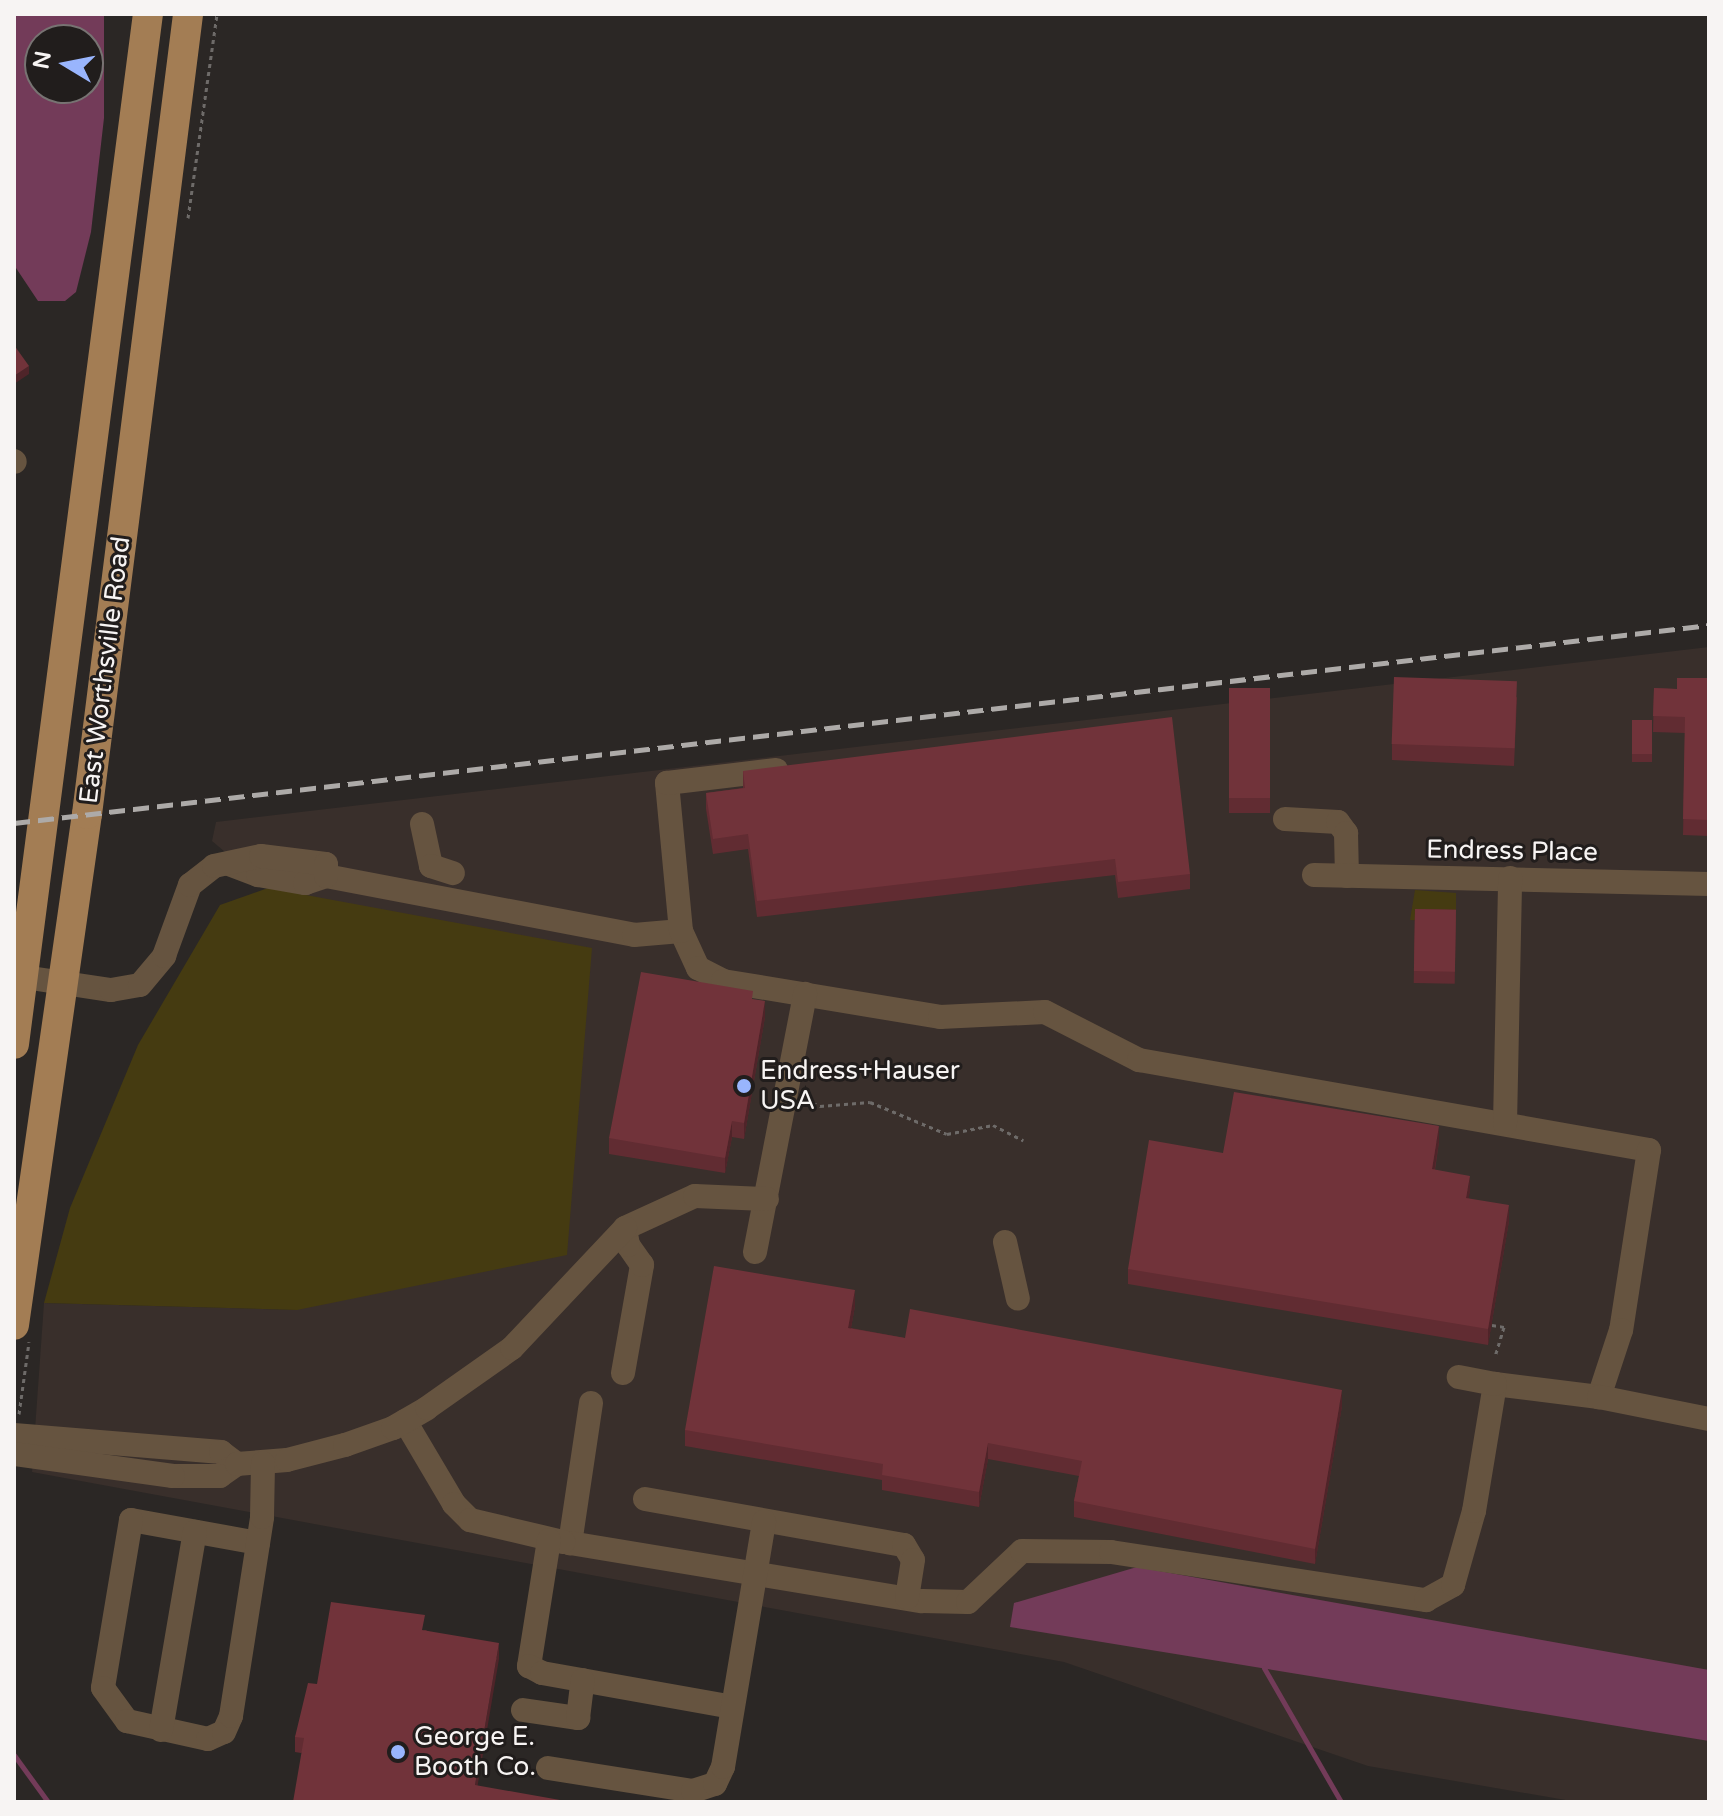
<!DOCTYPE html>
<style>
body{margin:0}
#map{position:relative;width:1723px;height:1816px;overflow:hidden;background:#2b2725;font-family:"Varela Round",sans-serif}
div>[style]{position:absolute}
.built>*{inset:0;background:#392f2b}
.green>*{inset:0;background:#453b11}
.water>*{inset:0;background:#733b59}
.stream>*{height:5px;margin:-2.5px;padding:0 2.5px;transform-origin:2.5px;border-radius:2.5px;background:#733b59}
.path>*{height:3px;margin-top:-1.5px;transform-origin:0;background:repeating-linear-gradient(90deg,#6e6b69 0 4px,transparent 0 8px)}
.minor>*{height:24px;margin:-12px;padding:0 12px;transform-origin:12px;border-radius:12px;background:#665440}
.major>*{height:30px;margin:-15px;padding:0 15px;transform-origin:15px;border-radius:15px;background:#a37d54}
.rail>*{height:5px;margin-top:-2.5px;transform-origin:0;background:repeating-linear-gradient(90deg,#adaaa8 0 16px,transparent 0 24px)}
.wall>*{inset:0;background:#612c32;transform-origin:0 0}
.shaded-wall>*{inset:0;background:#4f2429}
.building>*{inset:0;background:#71333a;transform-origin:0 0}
.dots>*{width:22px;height:22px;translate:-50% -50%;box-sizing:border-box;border:4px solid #211d1c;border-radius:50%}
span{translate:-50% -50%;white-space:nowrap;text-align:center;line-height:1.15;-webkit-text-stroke:6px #211d1c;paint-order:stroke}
.street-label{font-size:26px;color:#f7f4f3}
.poi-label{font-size:26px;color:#f7f4f3}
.left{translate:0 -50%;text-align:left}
.frame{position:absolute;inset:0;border:16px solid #f7f4f3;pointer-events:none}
.north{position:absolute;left:24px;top:24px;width:80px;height:80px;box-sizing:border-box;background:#211d1c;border:2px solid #777372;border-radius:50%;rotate:280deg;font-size:22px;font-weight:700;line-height:32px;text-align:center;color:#f7f4f3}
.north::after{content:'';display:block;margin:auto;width:28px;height:36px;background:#99b5fd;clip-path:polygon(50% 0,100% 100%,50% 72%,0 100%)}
</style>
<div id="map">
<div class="built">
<div style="clip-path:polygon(1709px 647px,1709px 1802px,1577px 1802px,1368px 1766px,1064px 1662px,32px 1472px,44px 1303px,297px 1310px,268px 888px,212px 841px,216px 822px)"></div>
</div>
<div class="green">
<div style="clip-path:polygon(268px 888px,592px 948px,567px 1255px,297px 1310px,44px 1303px,70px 1208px,138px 1045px,220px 905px)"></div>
<div style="clip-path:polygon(1415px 890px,1456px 893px,1456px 922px,1410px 920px)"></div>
</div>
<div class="water">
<div style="clip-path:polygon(evenodd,14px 14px,104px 14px,104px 118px,91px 232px,76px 292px,65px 301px,38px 301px,14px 265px,14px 14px,40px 40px,88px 40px,88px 88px,40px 88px,40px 40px)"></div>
<div style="clip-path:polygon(1137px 1567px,1709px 1670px,1709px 1741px,1010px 1627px,1014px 1603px)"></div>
</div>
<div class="stream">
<div style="left:1264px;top:1668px;width:155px;rotate:60.1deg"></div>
<div style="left:14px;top:1755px;width:58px;rotate:54.1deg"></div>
</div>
<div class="path">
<div style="left:188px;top:218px;width:206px;rotate:-81.9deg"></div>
<div style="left:805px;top:1100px;width:16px;rotate:22deg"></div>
<div style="left:820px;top:1106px;width:50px;rotate:-4.6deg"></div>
<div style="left:870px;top:1102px;width:83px;rotate:22.6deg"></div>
<div style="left:947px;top:1134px;width:47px;rotate:-11.1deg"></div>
<div style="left:993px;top:1125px;width:34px;rotate:27deg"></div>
<div style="left:1492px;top:1325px;width:12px;rotate:9deg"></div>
<div style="left:1504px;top:1327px;width:31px;rotate:107deg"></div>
<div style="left:19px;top:1414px;width:73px;rotate:-82.1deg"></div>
</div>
<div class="minor">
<div style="left:14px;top:461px;width:1px;rotate:45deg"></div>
<div style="left:1285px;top:819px;width:53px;rotate:3.2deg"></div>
<div style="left:1338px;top:822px;width:14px;rotate:54deg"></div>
<div style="left:1346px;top:833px;width:43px;rotate:88.7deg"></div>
<div style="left:422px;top:824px;width:43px;rotate:77.9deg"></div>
<div style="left:431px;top:866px;width:23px;rotate:18deg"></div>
<div style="left:229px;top:864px;width:31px;rotate:21deg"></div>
<div style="left:258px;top:875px;width:48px;rotate:9.7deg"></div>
<div style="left:305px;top:883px;width:22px;rotate:-18deg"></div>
<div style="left:326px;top:876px;width:314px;rotate:10.8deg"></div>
<div style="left:634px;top:935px;width:47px;rotate:-4.9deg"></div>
<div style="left:681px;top:931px;width:41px;rotate:65.3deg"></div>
<div style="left:698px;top:968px;width:28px;rotate:27deg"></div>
<div style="left:723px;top:981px;width:220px;rotate:9.4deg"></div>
<div style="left:940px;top:1017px;width:105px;rotate:-2.7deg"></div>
<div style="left:1045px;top:1012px;width:106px;rotate:27.1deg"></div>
<div style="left:1139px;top:1060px;width:518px;rotate:10.01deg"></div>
<div style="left:1649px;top:1150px;width:182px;rotate:98.8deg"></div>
<div style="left:1621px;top:1330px;width:71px;rotate:108.2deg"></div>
<div style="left:1599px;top:1397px;width:105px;rotate:-172.9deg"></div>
<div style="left:1314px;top:875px;width:395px;rotate:1.3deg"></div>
<div style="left:681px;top:931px;width:149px;rotate:-95.4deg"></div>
<div style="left:667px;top:783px;width:110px;rotate:-6.8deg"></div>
<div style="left:24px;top:977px;width:88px;rotate:8.5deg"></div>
<div style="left:111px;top:990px;width:29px;rotate:-10deg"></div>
<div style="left:140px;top:985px;width:38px;rotate:-50deg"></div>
<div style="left:164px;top:956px;width:76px;rotate:-69.9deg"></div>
<div style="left:190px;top:885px;width:31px;rotate:-38deg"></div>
<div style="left:214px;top:866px;width:48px;rotate:-12deg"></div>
<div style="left:261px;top:856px;width:65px;rotate:7deg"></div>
<div style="left:326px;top:864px;width:12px;rotate:90deg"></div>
<div style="left:1505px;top:1124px;width:246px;rotate:-88.8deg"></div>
<div style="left:1005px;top:1242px;width:58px;rotate:77.2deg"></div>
<div style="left:755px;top:1252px;width:263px;rotate:-79deg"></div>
<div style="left:623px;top:1373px;width:110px;rotate:-80deg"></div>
<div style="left:642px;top:1265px;width:24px;rotate:-125deg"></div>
<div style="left:628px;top:1245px;width:17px;rotate:-100deg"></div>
<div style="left:625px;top:1228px;width:77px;rotate:-24.6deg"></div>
<div style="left:695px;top:1196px;width:72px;rotate:2.4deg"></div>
<div style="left:1599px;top:1397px;width:112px;rotate:11.3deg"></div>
<div style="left:591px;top:1403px;width:142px;rotate:98.5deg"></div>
<div style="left:570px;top:1543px;width:357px;rotate:9.4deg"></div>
<div style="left:922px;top:1601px;width:46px;rotate:1.2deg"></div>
<div style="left:968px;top:1602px;width:74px;rotate:-43.4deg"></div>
<div style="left:1022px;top:1551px;width:89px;rotate:0.6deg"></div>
<div style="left:1111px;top:1552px;width:319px;rotate:8.7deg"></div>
<div style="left:1426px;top:1600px;width:31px;rotate:-29deg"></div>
<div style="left:1453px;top:1585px;width:77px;rotate:-74.2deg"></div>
<div style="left:1474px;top:1511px;width:129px;rotate:-80.6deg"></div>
<div style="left:1495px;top:1384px;width:37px;rotate:-169deg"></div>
<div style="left:405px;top:1421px;width:96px;rotate:59.4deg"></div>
<div style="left:454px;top:1504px;width:23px;rotate:45deg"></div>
<div style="left:470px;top:1520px;width:96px;rotate:13.3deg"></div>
<div style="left:14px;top:1435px;width:208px;rotate:4.7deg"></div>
<div style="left:221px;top:1452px;width:20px;rotate:37deg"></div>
<div style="left:237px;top:1464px;width:21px;rotate:145deg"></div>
<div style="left:220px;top:1476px;width:47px;rotate:180deg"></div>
<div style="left:173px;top:1476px;width:161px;rotate:-172.1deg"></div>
<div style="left:237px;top:1464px;width:50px;rotate:-4.6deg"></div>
<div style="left:287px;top:1460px;width:60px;rotate:-14.5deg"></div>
<div style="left:345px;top:1445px;width:51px;rotate:-19.5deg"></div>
<div style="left:393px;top:1428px;width:39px;rotate:-30deg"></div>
<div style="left:427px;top:1408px;width:104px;rotate:-35.2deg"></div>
<div style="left:512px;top:1348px;width:165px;rotate:-46.7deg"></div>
<div style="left:645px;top:1499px;width:263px;rotate:10.1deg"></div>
<div style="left:904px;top:1545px;width:17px;rotate:59deg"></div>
<div style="left:913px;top:1560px;width:38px;rotate:99deg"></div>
<div style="left:549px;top:1540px;width:128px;rotate:99deg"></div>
<div style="left:529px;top:1666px;width:15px;rotate:28deg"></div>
<div style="left:542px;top:1673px;width:193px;rotate:10.1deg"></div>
<div style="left:258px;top:1543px;width:129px;rotate:-169.7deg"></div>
<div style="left:131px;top:1520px;width:170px;rotate:99.5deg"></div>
<div style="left:103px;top:1688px;width:41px;rotate:54deg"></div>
<div style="left:127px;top:1721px;width:83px;rotate:12.5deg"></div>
<div style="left:208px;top:1739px;width:17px;rotate:-24deg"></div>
<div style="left:224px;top:1732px;width:17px;rotate:-66deg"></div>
<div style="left:231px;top:1716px;width:201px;rotate:-81.1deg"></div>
<div style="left:262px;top:1517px;width:54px;rotate:-88.9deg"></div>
<div style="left:523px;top:1710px;width:56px;rotate:8.3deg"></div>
<div style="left:578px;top:1718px;width:38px;rotate:-83deg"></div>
<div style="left:161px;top:1730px;width:201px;rotate:-80.3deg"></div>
<div style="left:548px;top:1768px;width:147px;rotate:9deg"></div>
<div style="left:693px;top:1791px;width:23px;rotate:-18deg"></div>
<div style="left:715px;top:1784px;width:19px;rotate:-65deg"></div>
<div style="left:723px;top:1767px;width:249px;rotate:-80.5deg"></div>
</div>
<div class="major">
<div style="left:14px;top:1044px;width:1039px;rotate:-82.59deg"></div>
<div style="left:14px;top:1325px;width:516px;rotate:-81.87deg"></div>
<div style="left:87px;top:814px;width:806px;rotate:-82.8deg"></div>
</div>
<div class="rail">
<div style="left:14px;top:823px;width:1707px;rotate:-6.66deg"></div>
</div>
<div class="wall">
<div style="clip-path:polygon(1709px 678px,1709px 836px,1683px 835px,1685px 733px,1653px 732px,1654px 688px,1677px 689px)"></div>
<div style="left:1229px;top:688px;width:41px;height:125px"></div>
<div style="clip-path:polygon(1517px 697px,1514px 766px,1392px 760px,1392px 744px)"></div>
<div style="left:1632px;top:720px;width:20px;height:42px"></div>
<div style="clip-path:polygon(743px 771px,1190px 874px,1190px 889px,1118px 898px,1115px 875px,757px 917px,748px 849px,713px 854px,706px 809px,706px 793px,743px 788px)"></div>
<div style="left:1415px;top:909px;width:41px;height:74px;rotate:1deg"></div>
<div style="clip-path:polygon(753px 999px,765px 1017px,744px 1139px,732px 1137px,725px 1173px,609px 1154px,609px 1138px)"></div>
<div style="clip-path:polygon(1439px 1142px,1435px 1170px,1470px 1191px,1468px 1198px,1509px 1221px,1488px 1345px,1128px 1284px,1128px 1269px,1223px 1153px)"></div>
<div style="clip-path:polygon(855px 1306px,851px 1328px,905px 1338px,1342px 1406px,1315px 1564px,1074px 1517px,1074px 1501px,1079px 1476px,988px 1459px,979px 1507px,882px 1490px,882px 1480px,685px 1446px,685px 1430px)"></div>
<div style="clip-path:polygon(425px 1630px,499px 1659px,301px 1753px,295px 1752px,295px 1737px,317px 1684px)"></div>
</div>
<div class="shaded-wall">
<div style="clip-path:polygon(29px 366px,29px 374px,14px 384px,14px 376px)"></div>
<div style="clip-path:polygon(765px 1001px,765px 1017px,744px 1139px,744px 1123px)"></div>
<div style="clip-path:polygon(732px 1121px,732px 1137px,725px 1173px,725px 1158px)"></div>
<div style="clip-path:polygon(1439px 1126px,1439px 1142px,1432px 1185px,1432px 1169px)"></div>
<div style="clip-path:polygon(1470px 1176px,1470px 1191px,1466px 1213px,1466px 1198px)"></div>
<div style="clip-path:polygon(1509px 1205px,1509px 1221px,1488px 1345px,1488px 1329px)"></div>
<div style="clip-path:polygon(855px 1290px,855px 1306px,848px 1344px,848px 1328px)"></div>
<div style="clip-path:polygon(1342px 1390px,1342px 1406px,1315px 1564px,1315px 1549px)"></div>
<div style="clip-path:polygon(988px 1443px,988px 1459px,979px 1507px,979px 1492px)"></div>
<div style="clip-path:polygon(499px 1643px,499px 1659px,475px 1801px,475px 1785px)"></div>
</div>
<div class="building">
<div style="clip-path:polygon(14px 345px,29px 366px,14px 376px)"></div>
<div style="left:1394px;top:677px;width:123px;height:67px;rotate:2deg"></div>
<div style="clip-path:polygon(1677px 678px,1709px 678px,1709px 820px,1683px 819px,1685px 717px,1653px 716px,1654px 688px,1677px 689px)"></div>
<div style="left:1229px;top:688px;width:41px;height:110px"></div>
<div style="clip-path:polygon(1172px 717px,1190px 874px,1118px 882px,1115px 859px,757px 901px,748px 834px,713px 839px,706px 793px,745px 788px,743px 771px)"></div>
<div style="left:1632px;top:720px;width:20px;height:34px"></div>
<div style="left:1415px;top:909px;width:41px;height:62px;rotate:1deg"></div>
<div style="clip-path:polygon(641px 972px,753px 991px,752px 999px,765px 1001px,744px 1123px,732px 1121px,725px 1158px,609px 1138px)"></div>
<div style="clip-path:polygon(1234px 1092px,1439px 1126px,1432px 1169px,1470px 1176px,1466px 1198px,1509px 1205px,1488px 1329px,1128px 1269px,1149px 1140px,1223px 1153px)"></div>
<div style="clip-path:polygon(714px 1266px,855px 1290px,848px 1328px,905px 1338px,910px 1309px,1342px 1390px,1315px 1549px,1074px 1501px,1082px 1461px,988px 1443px,979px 1492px,882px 1475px,883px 1464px,685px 1430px)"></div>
<div style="clip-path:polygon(331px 1602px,425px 1615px,422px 1630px,499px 1643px,475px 1785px,560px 1800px,560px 1802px,293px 1802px,304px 1738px,295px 1737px,308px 1683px,317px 1684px)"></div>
</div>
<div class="dots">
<div style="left:744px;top:1086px;background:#99b5fd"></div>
<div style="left:398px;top:1752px;background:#99b5fd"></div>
</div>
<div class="street-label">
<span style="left:105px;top:670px;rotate:-83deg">East Worthsville Road</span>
<span style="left:1512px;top:851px;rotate:1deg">Endress Place</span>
</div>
<div class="poi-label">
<span class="left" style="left:760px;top:1086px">Endress+Hauser<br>USA</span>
<span class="left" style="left:414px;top:1752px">George E.<br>Booth Co.</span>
</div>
<div class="frame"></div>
<div class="north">N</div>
</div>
